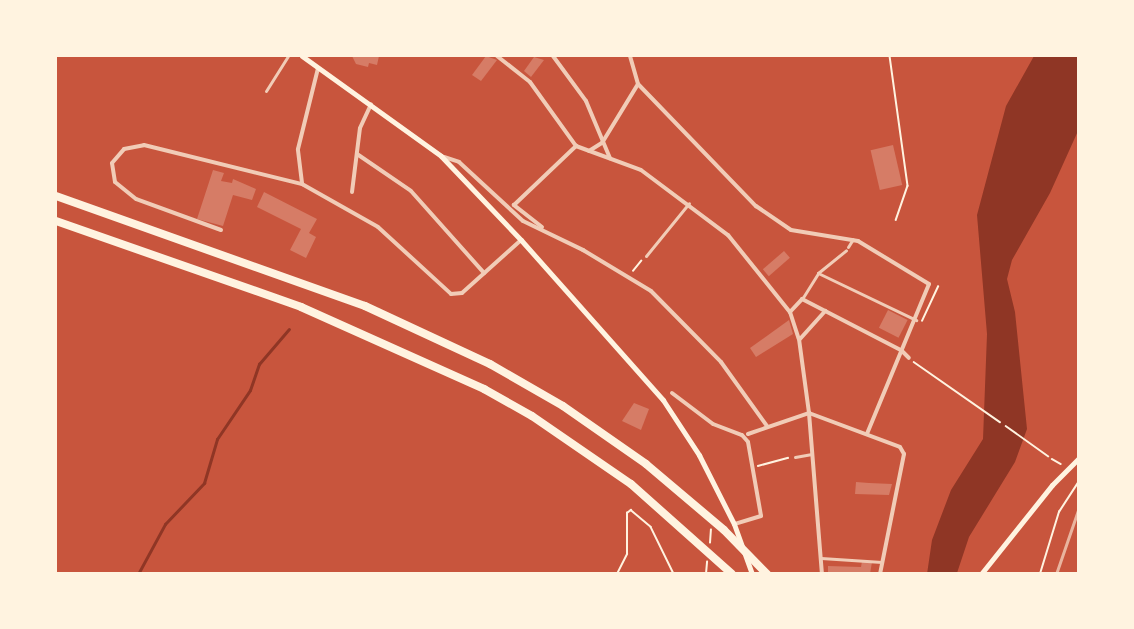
<!DOCTYPE html>
<style>
body{margin:0}
#map{position:relative;width:1134px;height:629px;overflow:hidden;background:#c8553d;font-family:Roboto,sans-serif}
div>[style]{position:absolute}
.water>*{inset:0;background:#8f3625}
.stream>*{height:3px;margin:-1.5px;padding:0 1.5px;transform-origin:1.5px;border-radius:1.5px;background:#8f3625}
.building>*{inset:0;background:#d67c66;transform-origin:0 0}
.path>*{height:1.5px;margin:-0.75px;padding:0 0.75px;transform-origin:0.75px;border-radius:0.75px;background:#fff3e0}
.pedestrian>*{height:3px;margin:-1.5px;padding:0 1.5px;transform-origin:1.5px;border-radius:1.5px;background:#f1ccb7}
.minor>*{height:4px;margin:-2px;padding:0 2px;transform-origin:2px;border-radius:2px;background:#f1ccb7}
.secondary>*{height:5px;margin:-2.5px;padding:0 2.5px;transform-origin:2.5px;border-radius:2.5px;background:#fff3e0}
.motorway>*{height:8px;margin:-4px;padding:0 4px;transform-origin:4px;border-radius:4px;background:#fff3e0}
.rail>*{height:3px;margin:-1.5px;padding:0 1.5px;transform-origin:1.5px;border-radius:1.5px;background:#e9b49f}
span{translate:-50% -50%;white-space:nowrap;text-align:center;line-height:1.15;-webkit-text-stroke:5px #fff3e0;paint-order:stroke}
.frame{position:absolute;inset:0;border:57px solid #fff3e0;pointer-events:none}
</style>
<div id="map">
<div class="water">
<div style="clip-path:polygon(1034px 56px,1078px 56px,1078px 131px,1050px 193px,1012px 260px,1007px 279px,1015px 312px,1027px 429px,1015px 462px,969px 537px,957px 573px,927px 574px,932px 540px,951px 490px,983px 439px,987px 334px,977px 215px,1006px 106px)"></div>
</div>
<div class="stream">
<div style="left:138px;top:574px;width:57px;rotate:-61.6deg"></div>
<div style="left:165px;top:524px;width:57px;rotate:-46.4deg"></div>
<div style="left:204px;top:483px;width:46px;rotate:-73.5deg"></div>
<div style="left:217px;top:439px;width:59px;rotate:-56deg"></div>
<div style="left:250px;top:390px;width:28px;rotate:-71deg"></div>
<div style="left:259px;top:364px;width:46px;rotate:-49.4deg"></div>
</div>
<div class="building">
<div style="clip-path:polygon(352px 56px,379px 56px,377px 65px,369px 63px,368px 67px,356px 64px)"></div>
<div style="clip-path:polygon(486px 56px,497px 60px,481px 81px,472px 75px)"></div>
<div style="clip-path:polygon(534px 57px,544px 60px,531px 77px,524px 71px)"></div>
<div style="left:893px;top:145px;width:41px;height:23px;rotate:77deg"></div>
<div style="clip-path:polygon(213px 170px,224px 173px,221px 181px,232px 183px,233px 179px,256px 189px,252px 200px,233px 195px,223px 226px,197px 219px)"></div>
<div style="clip-path:polygon(264px 192px,317px 219px,309px 233px,316px 237px,306px 258px,290px 250px,301px 229px,257px 207px)"></div>
<div style="left:784px;top:251px;width:9px;height:28px;rotate:49deg"></div>
<div style="left:888px;top:310px;width:22px;height:20px;rotate:27deg"></div>
<div style="clip-path:polygon(789px 320px,793px 334px,756px 357px,750px 348px)"></div>
<div style="clip-path:polygon(634px 403px,649px 409px,641px 430px,622px 421px)"></div>
<div style="clip-path:polygon(856px 482px,869px 483px,892px 484px,889px 495px,855px 494px)"></div>
<div style="clip-path:polygon(862px 561px,872px 562px,870px 574px,828px 574px,828px 566px,861px 567px)"></div>
</div>
<div class="path">
<div style="left:890px;top:56px;width:131px;rotate:82.1deg"></div>
<div style="left:908px;top:186px;width:36px;rotate:109deg"></div>
<div style="left:633px;top:271px;width:13px;rotate:-51deg"></div>
<div style="left:922px;top:321px;width:38px;rotate:-65deg"></div>
<div style="left:914px;top:362px;width:105px;rotate:34.9deg"></div>
<div style="left:1006px;top:426px;width:52px;rotate:35.5deg"></div>
<div style="left:1052px;top:459px;width:10px;rotate:29deg"></div>
<div style="left:758px;top:466px;width:31px;rotate:-15deg"></div>
<div style="left:710px;top:543px;width:13px;rotate:-86deg"></div>
<div style="left:617px;top:574px;width:22px;rotate:-63deg"></div>
<div style="left:627px;top:554px;width:41px;rotate:-90deg"></div>
<div style="left:627px;top:513px;width:5px;rotate:-37deg"></div>
<div style="left:631px;top:510px;width:26px;rotate:40deg"></div>
<div style="left:651px;top:527px;width:52px;rotate:63.9deg"></div>
<div style="left:706px;top:574px;width:12px;rotate:-85deg"></div>
<div style="left:1040px;top:574px;width:65px;rotate:-73deg"></div>
<div style="left:1059px;top:512px;width:35px;rotate:-57deg"></div>
</div>
<div class="pedestrian">
<div style="left:266px;top:91px;width:41px;rotate:-57.8deg"></div>
<div style="left:848px;top:247px;width:9px;rotate:-58deg"></div>
<div style="left:646px;top:256px;width:68px;rotate:-50.9deg"></div>
<div style="left:818px;top:273px;width:109px;rotate:25.6deg"></div>
<div style="left:802px;top:299px;width:31px;rotate:-58deg"></div>
<div style="left:818px;top:273px;width:36px;rotate:-39deg"></div>
<div style="left:795px;top:457px;width:17px;rotate:-10deg"></div>
<div style="left:821px;top:558px;width:61px;rotate:3.8deg"></div>
</div>
<div class="minor">
<div style="left:497px;top:56px;width:42px;rotate:38.2deg"></div>
<div style="left:530px;top:82px;width:79px;rotate:54.3deg"></div>
<div style="left:576px;top:146px;width:69px;rotate:20.3deg"></div>
<div style="left:641px;top:170px;width:109px;rotate:36.8deg"></div>
<div style="left:728px;top:235px;width:99px;rotate:51.2deg"></div>
<div style="left:790px;top:312px;width:28px;rotate:72deg"></div>
<div style="left:799px;top:339px;width:75px;rotate:82.3deg"></div>
<div style="left:809px;top:413px;width:162px;rotate:85.4deg"></div>
<div style="left:553px;top:56px;width:56px;rotate:53.7deg"></div>
<div style="left:586px;top:101px;width:62px;rotate:67.2deg"></div>
<div style="left:630px;top:56px;width:29px;rotate:74deg"></div>
<div style="left:638px;top:84px;width:170px;rotate:46deg"></div>
<div style="left:756px;top:206px;width:42px;rotate:34.4deg"></div>
<div style="left:791px;top:230px;width:68px;rotate:9.3deg"></div>
<div style="left:858px;top:241px;width:83px;rotate:31.2deg"></div>
<div style="left:929px;top:284px;width:162px;rotate:112.5deg"></div>
<div style="left:589px;top:151px;width:15px;rotate:-32deg"></div>
<div style="left:602px;top:143px;width:69px;rotate:-58.6deg"></div>
<div style="left:357px;top:154px;width:65px;rotate:34.4deg"></div>
<div style="left:411px;top:191px;width:110px;rotate:48.3deg"></div>
<div style="left:444px;top:157px;width:16px;rotate:18deg"></div>
<div style="left:459px;top:162px;width:87px;rotate:42.7deg"></div>
<div style="left:523px;top:221px;width:67px;rotate:25.8deg"></div>
<div style="left:583px;top:250px;width:79px;rotate:31.1deg"></div>
<div style="left:651px;top:291px;width:100px;rotate:45.4deg"></div>
<div style="left:721px;top:362px;width:79px;rotate:54.3deg"></div>
<div style="left:302px;top:183px;width:34px;rotate:-97deg"></div>
<div style="left:298px;top:149px;width:83px;rotate:-76.1deg"></div>
<div style="left:352px;top:192px;width:64px;rotate:-82.9deg"></div>
<div style="left:360px;top:128px;width:26px;rotate:-65deg"></div>
<div style="left:542px;top:227px;width:36px;rotate:-142deg"></div>
<div style="left:514px;top:205px;width:86px;rotate:-43.6deg"></div>
<div style="left:221px;top:230px;width:90px;rotate:-160deg"></div>
<div style="left:136px;top:199px;width:27px;rotate:-141deg"></div>
<div style="left:115px;top:182px;width:19px;rotate:-99deg"></div>
<div style="left:112px;top:163px;width:18px;rotate:-49deg"></div>
<div style="left:124px;top:149px;width:20px;rotate:-11deg"></div>
<div style="left:144px;top:145px;width:163px;rotate:13.9deg"></div>
<div style="left:302px;top:184px;width:87px;rotate:29.5deg"></div>
<div style="left:378px;top:227px;width:99px;rotate:42.5deg"></div>
<div style="left:451px;top:294px;width:11px;rotate:-5deg"></div>
<div style="left:462px;top:293px;width:79px;rotate:-41.9deg"></div>
<div style="left:790px;top:312px;width:18px;rotate:-47deg"></div>
<div style="left:802px;top:299px;width:111px;rotate:27.3deg"></div>
<div style="left:901px;top:350px;width:11px;rotate:45deg"></div>
<div style="left:800px;top:339px;width:38px;rotate:-48deg"></div>
<div style="left:672px;top:393px;width:51px;rotate:37.1deg"></div>
<div style="left:713px;top:424px;width:31px;rotate:21deg"></div>
<div style="left:742px;top:435px;width:9px;rotate:49deg"></div>
<div style="left:748px;top:442px;width:75px;rotate:80deg"></div>
<div style="left:761px;top:516px;width:28px;rotate:163deg"></div>
<div style="left:748px;top:434px;width:65px;rotate:-19deg"></div>
<div style="left:809px;top:413px;width:97px;rotate:20.5deg"></div>
<div style="left:900px;top:447px;width:8px;rotate:60deg"></div>
<div style="left:904px;top:454px;width:122px;rotate:101.3deg"></div>
</div>
<div class="secondary">
<div style="left:302px;top:56px;width:171px;rotate:35.7deg"></div>
<div style="left:441px;top:156px;width:116px;rotate:46.4deg"></div>
<div style="left:521px;top:240px;width:214px;rotate:48.4deg"></div>
<div style="left:663px;top:400px;width:66px;rotate:56.8deg"></div>
<div style="left:699px;top:455px;width:77px;rotate:63.1deg"></div>
<div style="left:734px;top:524px;width:53px;rotate:70.2deg"></div>
<div style="left:981px;top:574px;width:114px;rotate:-51.4deg"></div>
<div style="left:1052px;top:485px;width:37px;rotate:-45deg"></div>
</div>
<div class="motorway">
<div style="left:56px;top:196px;width:328px;rotate:19.6deg"></div>
<div style="left:365px;top:306px;width:138px;rotate:24.9deg"></div>
<div style="left:490px;top:364px;width:84px;rotate:29.9deg"></div>
<div style="left:563px;top:406px;width:101px;rotate:34.9deg"></div>
<div style="left:646px;top:464px;width:102px;rotate:40.2deg"></div>
<div style="left:724px;top:530px;width:62px;rotate:45.7deg"></div>
<div style="left:56px;top:221px;width:260px;rotate:19.3deg"></div>
<div style="left:301px;top:307px;width:201px;rotate:24.1deg"></div>
<div style="left:484px;top:389px;width:55px;rotate:29.4deg"></div>
<div style="left:532px;top:416px;width:120px;rotate:34.5deg"></div>
<div style="left:631px;top:484px;width:135px;rotate:41.7deg"></div>
</div>
<div class="rail">
<div style="left:1056px;top:574px;width:68px;rotate:-71deg"></div>
</div>
<div class="frame"></div>
</div>
